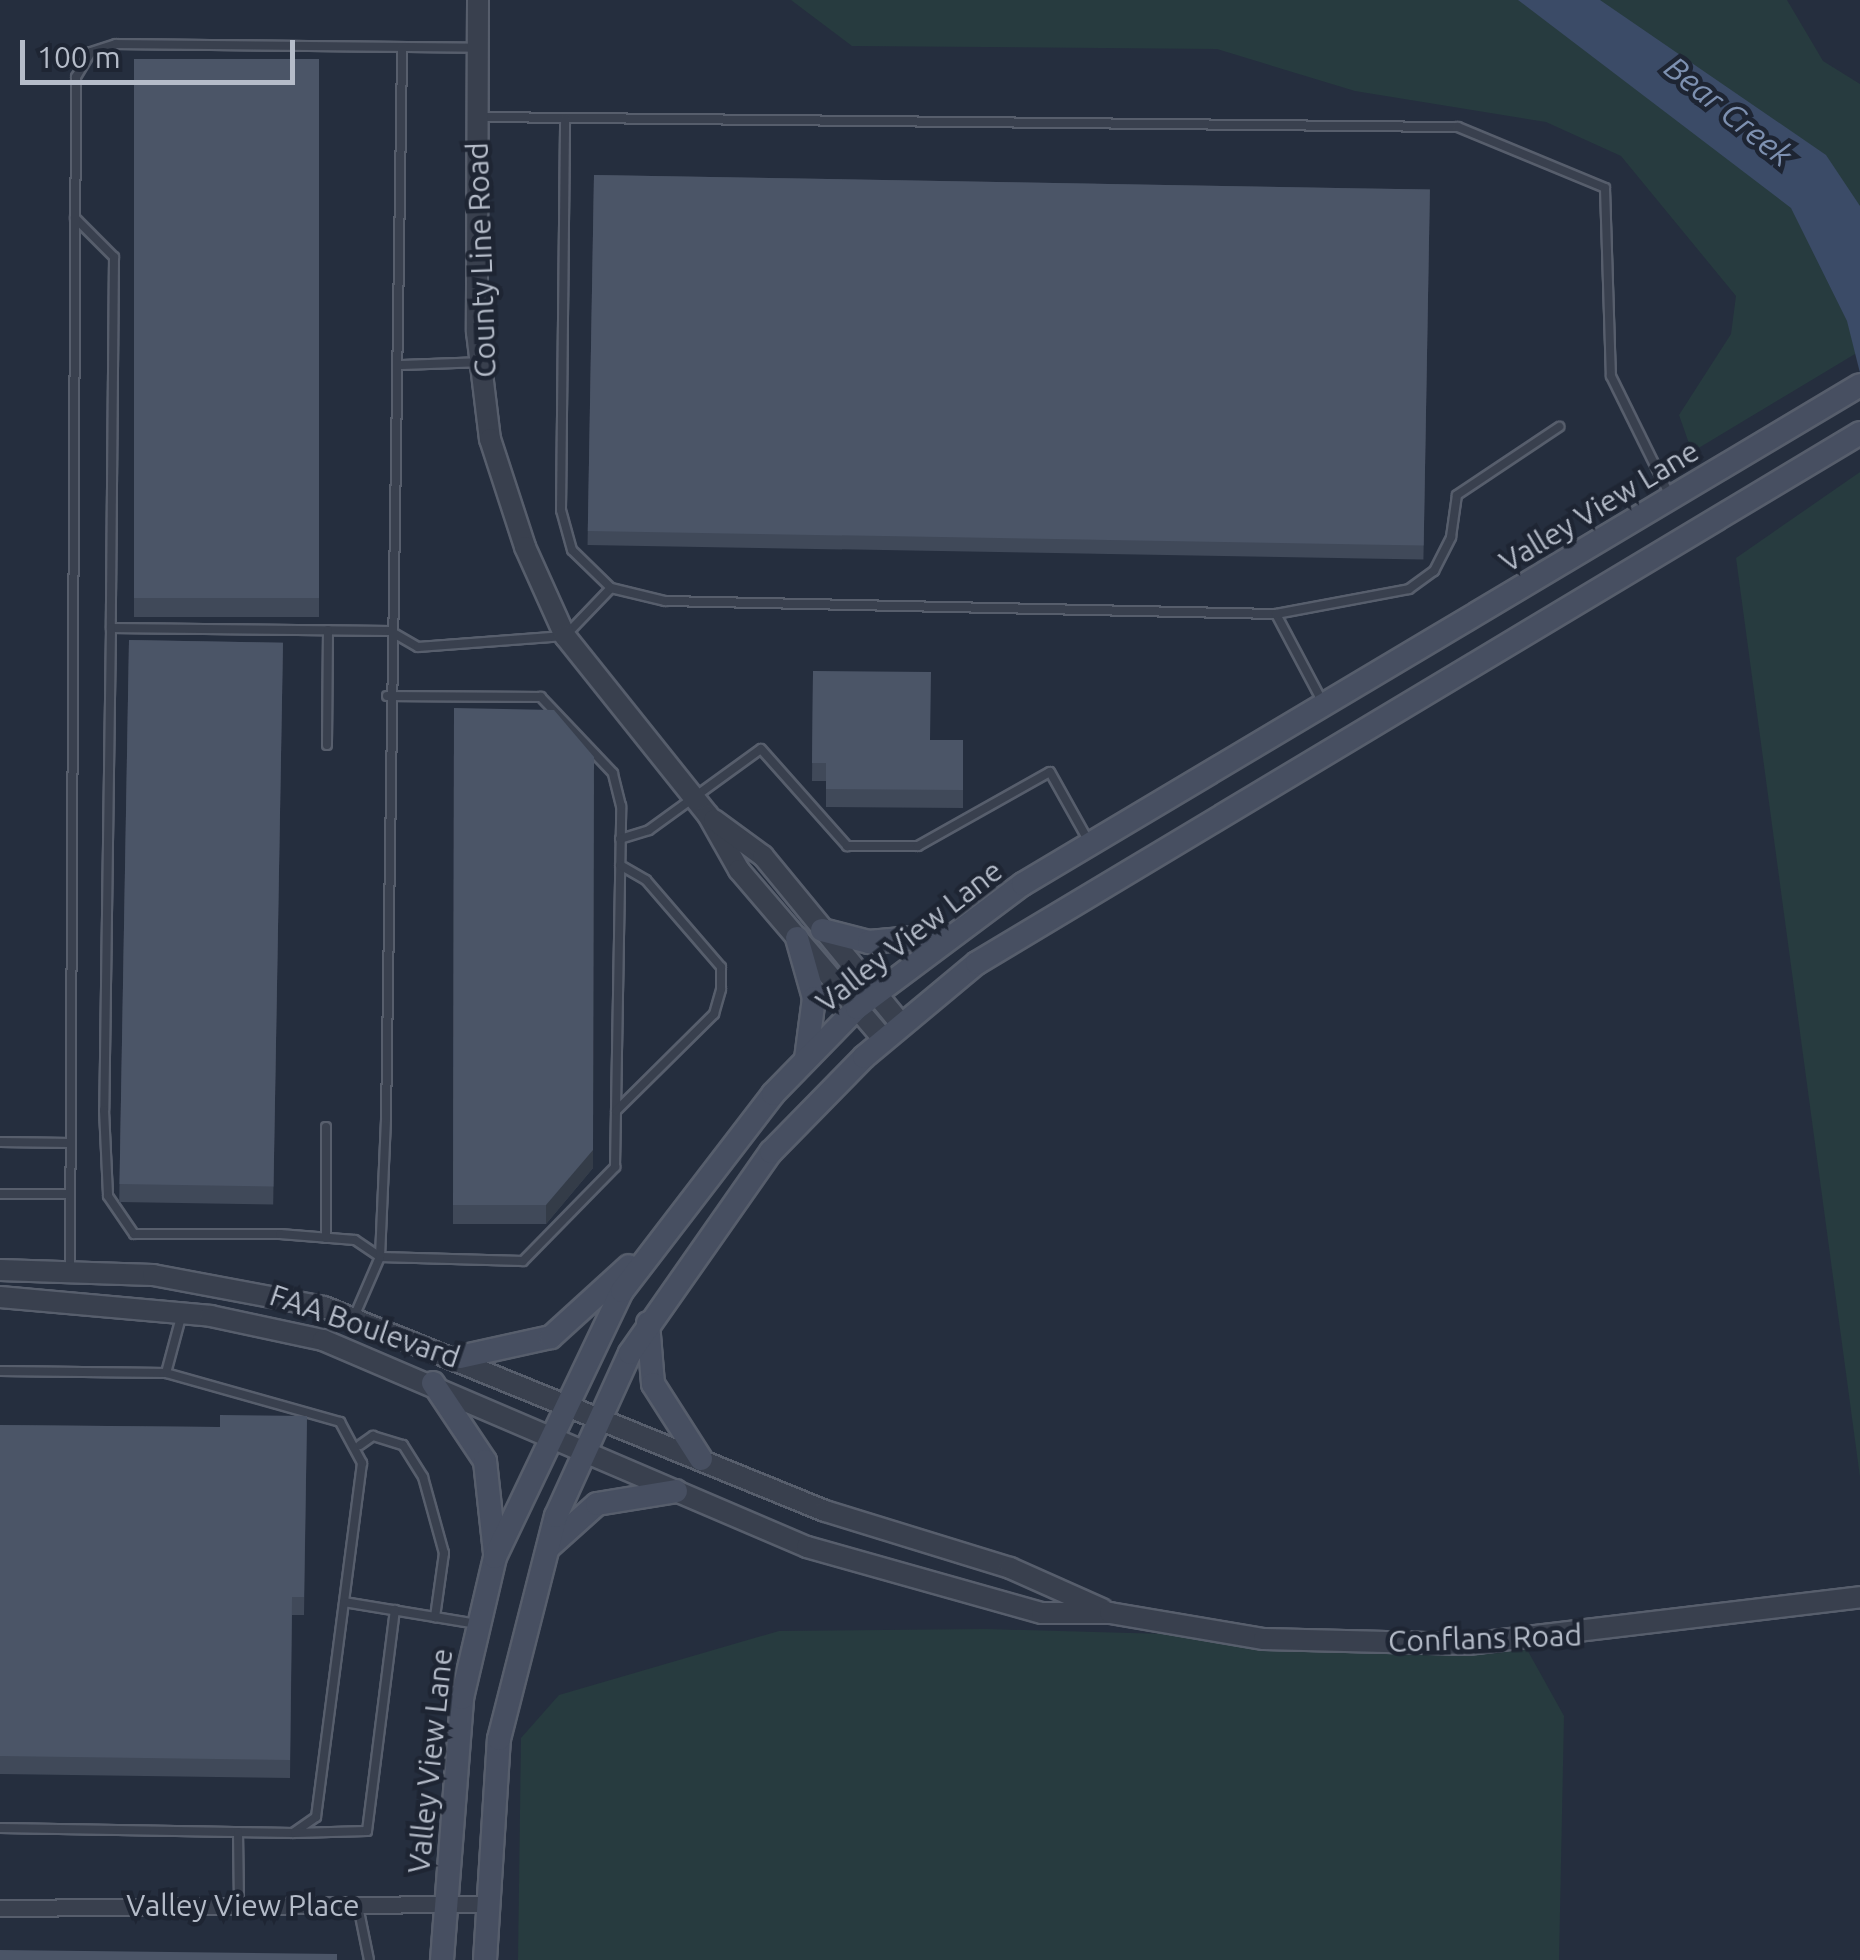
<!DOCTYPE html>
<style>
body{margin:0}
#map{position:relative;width:1860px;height:1960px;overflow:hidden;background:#252e3e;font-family:Ubuntu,sans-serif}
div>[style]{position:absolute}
.green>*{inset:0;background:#273b3f}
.water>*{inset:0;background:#3b4b67}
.roads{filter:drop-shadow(2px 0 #575e6c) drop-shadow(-2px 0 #575e6c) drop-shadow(0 2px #575e6c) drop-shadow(0 -2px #575e6c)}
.service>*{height:8px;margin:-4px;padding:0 4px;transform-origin:4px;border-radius:4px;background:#39404e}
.minor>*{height:15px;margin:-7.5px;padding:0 7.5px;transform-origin:7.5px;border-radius:7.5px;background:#39404e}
.tertiary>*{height:20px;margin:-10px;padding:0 10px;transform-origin:10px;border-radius:10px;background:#39404e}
.secondary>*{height:22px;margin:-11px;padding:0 11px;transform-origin:11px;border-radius:11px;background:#474f61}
.wall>*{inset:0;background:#404959;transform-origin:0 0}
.shaded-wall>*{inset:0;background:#343c48}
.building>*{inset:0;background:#4b5567;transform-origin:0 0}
span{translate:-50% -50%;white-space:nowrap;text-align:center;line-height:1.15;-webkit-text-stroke:9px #1e2533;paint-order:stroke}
.street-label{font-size:30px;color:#b5bcc9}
.water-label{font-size:32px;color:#7d90b0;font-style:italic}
.scale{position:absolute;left:20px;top:40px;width:275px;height:45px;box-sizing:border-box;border:5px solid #b5bcc9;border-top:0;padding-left:12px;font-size:30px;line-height:35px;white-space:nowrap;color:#b5bcc9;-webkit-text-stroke:8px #1e2533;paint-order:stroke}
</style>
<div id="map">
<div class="green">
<div style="clip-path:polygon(791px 0,1787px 0,1823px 61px,1860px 84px,1860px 351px,1692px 452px,1679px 415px,1731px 334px,1736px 296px,1621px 156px,1546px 122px,1355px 91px,1217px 49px,852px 46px)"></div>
<div style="clip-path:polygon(1860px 472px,1860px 1477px,1736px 558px)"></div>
<div style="clip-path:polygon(986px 1629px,1524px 1644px,1564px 1716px,1559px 1960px,518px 1960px,521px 1738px,559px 1695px,779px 1631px)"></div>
</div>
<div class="water">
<div style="clip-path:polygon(1518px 0,1600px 0,1826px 155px,1860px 206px,1860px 373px,1847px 321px,1791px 208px)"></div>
</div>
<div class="roads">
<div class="service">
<div style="left:480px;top:117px;width:978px;rotate:0.59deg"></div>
<div style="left:1458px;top:127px;width:159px;rotate:22.5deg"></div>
<div style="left:1605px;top:188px;width:188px;rotate:88.2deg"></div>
<div style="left:1611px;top:376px;width:134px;rotate:63.8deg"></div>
<div style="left:75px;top:218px;width:55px;rotate:45deg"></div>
<div style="left:114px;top:257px;width:371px;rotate:90.5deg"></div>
<div style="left:111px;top:628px;width:279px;rotate:0.6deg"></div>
<div style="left:390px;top:631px;width:32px;rotate:30deg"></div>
<div style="left:418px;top:647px;width:147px;rotate:-4.3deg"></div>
<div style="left:565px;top:636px;width:66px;rotate:-46.2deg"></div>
<div style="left:611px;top:588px;width:54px;rotate:-135.7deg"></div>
<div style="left:572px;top:550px;width:41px;rotate:-105.4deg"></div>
<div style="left:561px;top:510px;width:392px;rotate:-89.4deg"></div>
<div style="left:399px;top:365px;width:81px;rotate:-2.1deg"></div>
<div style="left:611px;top:588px;width:56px;rotate:13.5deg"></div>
<div style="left:665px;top:601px;width:611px;rotate:1.22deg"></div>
<div style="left:1276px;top:614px;width:98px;rotate:62.1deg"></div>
<div style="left:1276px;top:614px;width:135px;rotate:-10.6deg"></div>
<div style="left:1409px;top:589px;width:31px;rotate:-36deg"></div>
<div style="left:1434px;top:571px;width:38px;rotate:-63deg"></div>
<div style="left:1451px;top:537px;width:42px;rotate:-81.9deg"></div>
<div style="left:1457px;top:495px;width:123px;rotate:-33.7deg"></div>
<div style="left:111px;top:628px;width:482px;rotate:90.8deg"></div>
<div style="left:104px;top:1110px;width:86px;rotate:87.3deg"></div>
<div style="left:108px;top:1196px;width:46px;rotate:55.6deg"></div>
<div style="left:134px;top:1234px;width:146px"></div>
<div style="left:280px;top:1234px;width:75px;rotate:4.6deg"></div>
<div style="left:355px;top:1240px;width:30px;rotate:34deg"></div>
<div style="left:380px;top:1257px;width:143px;rotate:1.6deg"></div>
<div style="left:523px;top:1261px;width:132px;rotate:-45.6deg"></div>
<div style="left:615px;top:1167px;width:361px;rotate:-89deg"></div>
<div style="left:621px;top:806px;width:34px;rotate:-104deg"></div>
<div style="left:613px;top:773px;width:105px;rotate:-133.5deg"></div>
<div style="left:541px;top:697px;width:154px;rotate:-179.6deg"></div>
<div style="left:327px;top:745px;width:115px;rotate:-89.5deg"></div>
<div style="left:620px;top:839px;width:30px;rotate:-17deg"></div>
<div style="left:649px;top:830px;width:138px;rotate:-35.9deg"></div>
<div style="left:761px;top:749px;width:130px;rotate:48.4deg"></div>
<div style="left:847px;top:846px;width:71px"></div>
<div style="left:918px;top:846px;width:151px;rotate:-29.3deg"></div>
<div style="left:1050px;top:772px;width:78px;rotate:60.8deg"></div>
<div style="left:616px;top:1111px;width:138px;rotate:-44.7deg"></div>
<div style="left:714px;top:1014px;width:26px;rotate:-74deg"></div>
<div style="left:721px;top:989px;width:22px;rotate:-90deg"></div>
<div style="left:721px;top:967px;width:115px;rotate:-130.8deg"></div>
<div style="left:646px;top:880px;width:30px;rotate:-150deg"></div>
<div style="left:0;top:1142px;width:70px;rotate:0.8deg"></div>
<div style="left:0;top:1194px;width:70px"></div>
<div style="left:326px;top:1238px;width:111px;rotate:-90deg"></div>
<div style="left:70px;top:1270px;width:1193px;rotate:-89.71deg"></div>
<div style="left:76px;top:77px;width:29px;rotate:-59deg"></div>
<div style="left:91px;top:52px;width:26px;rotate:-18deg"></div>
<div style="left:116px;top:44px;width:361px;rotate:0.6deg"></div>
<div style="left:354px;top:1317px;width:65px;rotate:-66.6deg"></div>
<div style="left:380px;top:1257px;width:138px;rotate:-87.5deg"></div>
<div style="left:386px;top:1119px;width:1072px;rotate:-89.14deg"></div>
<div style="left:0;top:1371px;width:166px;rotate:0.7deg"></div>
<div style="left:166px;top:1373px;width:181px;rotate:15.7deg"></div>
<div style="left:340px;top:1422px;width:47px;rotate:61.8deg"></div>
<div style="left:362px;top:1463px;width:357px;rotate:97.4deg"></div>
<div style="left:316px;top:1817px;width:28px;rotate:145deg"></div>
<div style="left:293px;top:1833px;width:293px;rotate:-179deg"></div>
<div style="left:166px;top:1373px;width:58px;rotate:-75deg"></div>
<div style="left:360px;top:1445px;width:16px;rotate:-35deg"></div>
<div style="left:373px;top:1436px;width:31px;rotate:17deg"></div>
<div style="left:403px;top:1445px;width:38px;rotate:58deg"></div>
<div style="left:423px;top:1477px;width:79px;rotate:74.6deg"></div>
<div style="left:444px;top:1553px;width:65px;rotate:98deg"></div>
<div style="left:344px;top:1602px;width:135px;rotate:9.4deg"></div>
<div style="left:238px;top:1832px;width:73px;rotate:89.2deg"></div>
<div style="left:295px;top:1833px;width:72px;rotate:-1.6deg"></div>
<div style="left:367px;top:1831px;width:223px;rotate:-82.8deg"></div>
<div style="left:358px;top:1906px;width:55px;rotate:78.5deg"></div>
</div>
<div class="minor">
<div style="left:0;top:1908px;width:486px;rotate:-0.5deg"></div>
</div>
<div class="tertiary">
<div style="left:478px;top:0;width:332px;rotate:90.2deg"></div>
<div style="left:477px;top:332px;width:108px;rotate:83.1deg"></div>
<div style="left:490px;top:439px;width:114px;rotate:72deg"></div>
<div style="left:525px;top:547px;width:98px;rotate:65.8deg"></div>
<div style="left:565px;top:636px;width:229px;rotate:51.4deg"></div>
<div style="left:708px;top:815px;width:63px;rotate:60.6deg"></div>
<div style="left:739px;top:870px;width:223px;rotate:49.5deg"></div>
<div style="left:714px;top:820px;width:61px;rotate:36.3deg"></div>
<div style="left:763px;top:856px;width:217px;rotate:50.6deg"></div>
<div style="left:0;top:1270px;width:153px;rotate:1.9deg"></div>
<div style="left:153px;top:1275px;width:174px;rotate:10.6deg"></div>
<div style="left:324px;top:1307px;width:541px;rotate:22.16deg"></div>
<div style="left:825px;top:1511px;width:194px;rotate:17.1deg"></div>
<div style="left:1010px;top:1568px;width:101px;rotate:24deg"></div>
<div style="left:0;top:1297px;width:212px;rotate:5.1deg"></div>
<div style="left:211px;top:1316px;width:115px;rotate:12.1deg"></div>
<div style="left:323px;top:1340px;width:526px;rotate:23.16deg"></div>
<div style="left:807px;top:1547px;width:244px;rotate:15.7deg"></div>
<div style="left:1042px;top:1613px;width:68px"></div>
<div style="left:1110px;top:1613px;width:156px;rotate:9.6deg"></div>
<div style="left:1264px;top:1639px;width:204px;rotate:1.4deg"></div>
<div style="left:1468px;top:1644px;width:395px;rotate:-6.8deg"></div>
</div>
<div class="secondary">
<div style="left:822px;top:930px;width:49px;rotate:14.3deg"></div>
<div style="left:869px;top:942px;width:77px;rotate:-5.2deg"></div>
<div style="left:797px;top:938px;width:62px;rotate:74.2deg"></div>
<div style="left:814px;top:998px;width:62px;rotate:97.5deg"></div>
<div style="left:648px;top:1323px;width:61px;rotate:85.3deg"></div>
<div style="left:653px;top:1384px;width:89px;rotate:57.4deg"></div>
<div style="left:460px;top:1357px;width:93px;rotate:-12.4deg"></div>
<div style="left:551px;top:1337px;width:105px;rotate:-42.3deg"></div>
<div style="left:433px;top:1383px;width:94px;rotate:56.3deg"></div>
<div style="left:485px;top:1461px;width:93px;rotate:83.8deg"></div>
<div style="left:549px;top:1547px;width:64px;rotate:-41.9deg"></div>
<div style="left:597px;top:1504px;width:80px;rotate:-9.3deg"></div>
<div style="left:442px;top:1960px;width:263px;rotate:-85.6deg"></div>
<div style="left:462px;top:1698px;width:145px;rotate:-76.8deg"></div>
<div style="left:495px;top:1557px;width:295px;rotate:-64.5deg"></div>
<div style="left:622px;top:1291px;width:248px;rotate:-52.5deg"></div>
<div style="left:773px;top:1094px;width:120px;rotate:-45.7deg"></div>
<div style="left:857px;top:1008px;width:207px;rotate:-36.8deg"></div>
<div style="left:1023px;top:884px;width:974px;rotate:-30.8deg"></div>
<div style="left:485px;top:1960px;width:221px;rotate:-86.4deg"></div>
<div style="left:499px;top:1739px;width:230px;rotate:-75.7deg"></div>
<div style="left:556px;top:1516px;width:179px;rotate:-65.6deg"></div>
<div style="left:630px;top:1353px;width:246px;rotate:-55deg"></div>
<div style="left:771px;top:1152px;width:133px;rotate:-45.6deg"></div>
<div style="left:864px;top:1057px;width:147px;rotate:-39.8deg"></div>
<div style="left:977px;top:963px;width:1030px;rotate:-30.97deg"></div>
</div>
</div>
<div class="wall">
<div style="left:134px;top:59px;width:185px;height:558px"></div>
<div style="left:594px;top:175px;width:836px;height:370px;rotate:1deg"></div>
<div style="left:129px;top:640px;width:154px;height:562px;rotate:1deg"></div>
<div style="clip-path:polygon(813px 671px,930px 740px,963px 740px,963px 808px,826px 807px,826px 781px,812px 781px)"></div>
<div style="clip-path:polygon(454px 708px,593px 1168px,546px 1224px,453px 1224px)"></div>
<div style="clip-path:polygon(307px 1416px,304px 1615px,292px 1615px,290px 1778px,0 1774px,0 1425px,220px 1427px)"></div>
</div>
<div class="shaded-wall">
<div style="clip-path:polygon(594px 776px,593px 1168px,546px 1224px,546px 1205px)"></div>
</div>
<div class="building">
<div style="left:134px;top:59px;width:185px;height:539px"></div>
<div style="left:594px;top:175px;width:836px;height:356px;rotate:1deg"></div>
<div style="left:129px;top:640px;width:154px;height:544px;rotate:1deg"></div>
<div style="clip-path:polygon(813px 671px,931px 672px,930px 740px,963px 740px,963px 790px,826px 789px,826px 763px,812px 763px)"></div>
<div style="clip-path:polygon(454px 708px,554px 710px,594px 757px,593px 1150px,546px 1205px,453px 1205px)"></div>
<div style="clip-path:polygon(220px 1415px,307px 1416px,304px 1597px,292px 1597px,290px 1760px,0 1756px,0 1425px,220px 1427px)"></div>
<div style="clip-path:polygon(0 1950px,337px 1954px,337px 1960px,0 1960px)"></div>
</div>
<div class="street-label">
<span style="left:481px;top:260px;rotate:-92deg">County Line Road</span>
<span style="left:1599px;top:506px;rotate:-31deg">Valley View Lane</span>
<span style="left:909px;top:936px;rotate:-38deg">Valley View Lane</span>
<span style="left:365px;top:1326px;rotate:19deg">FAA Boulevard</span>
<span style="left:1485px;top:1638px;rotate:-2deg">Conflans Road</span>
<span style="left:430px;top:1761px;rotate:-84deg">Valley View Lane</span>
<span style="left:243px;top:1905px">Valley View Place</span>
</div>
<div class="water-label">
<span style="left:1729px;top:111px;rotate:39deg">Bear Creek</span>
</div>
<div class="scale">100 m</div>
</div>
